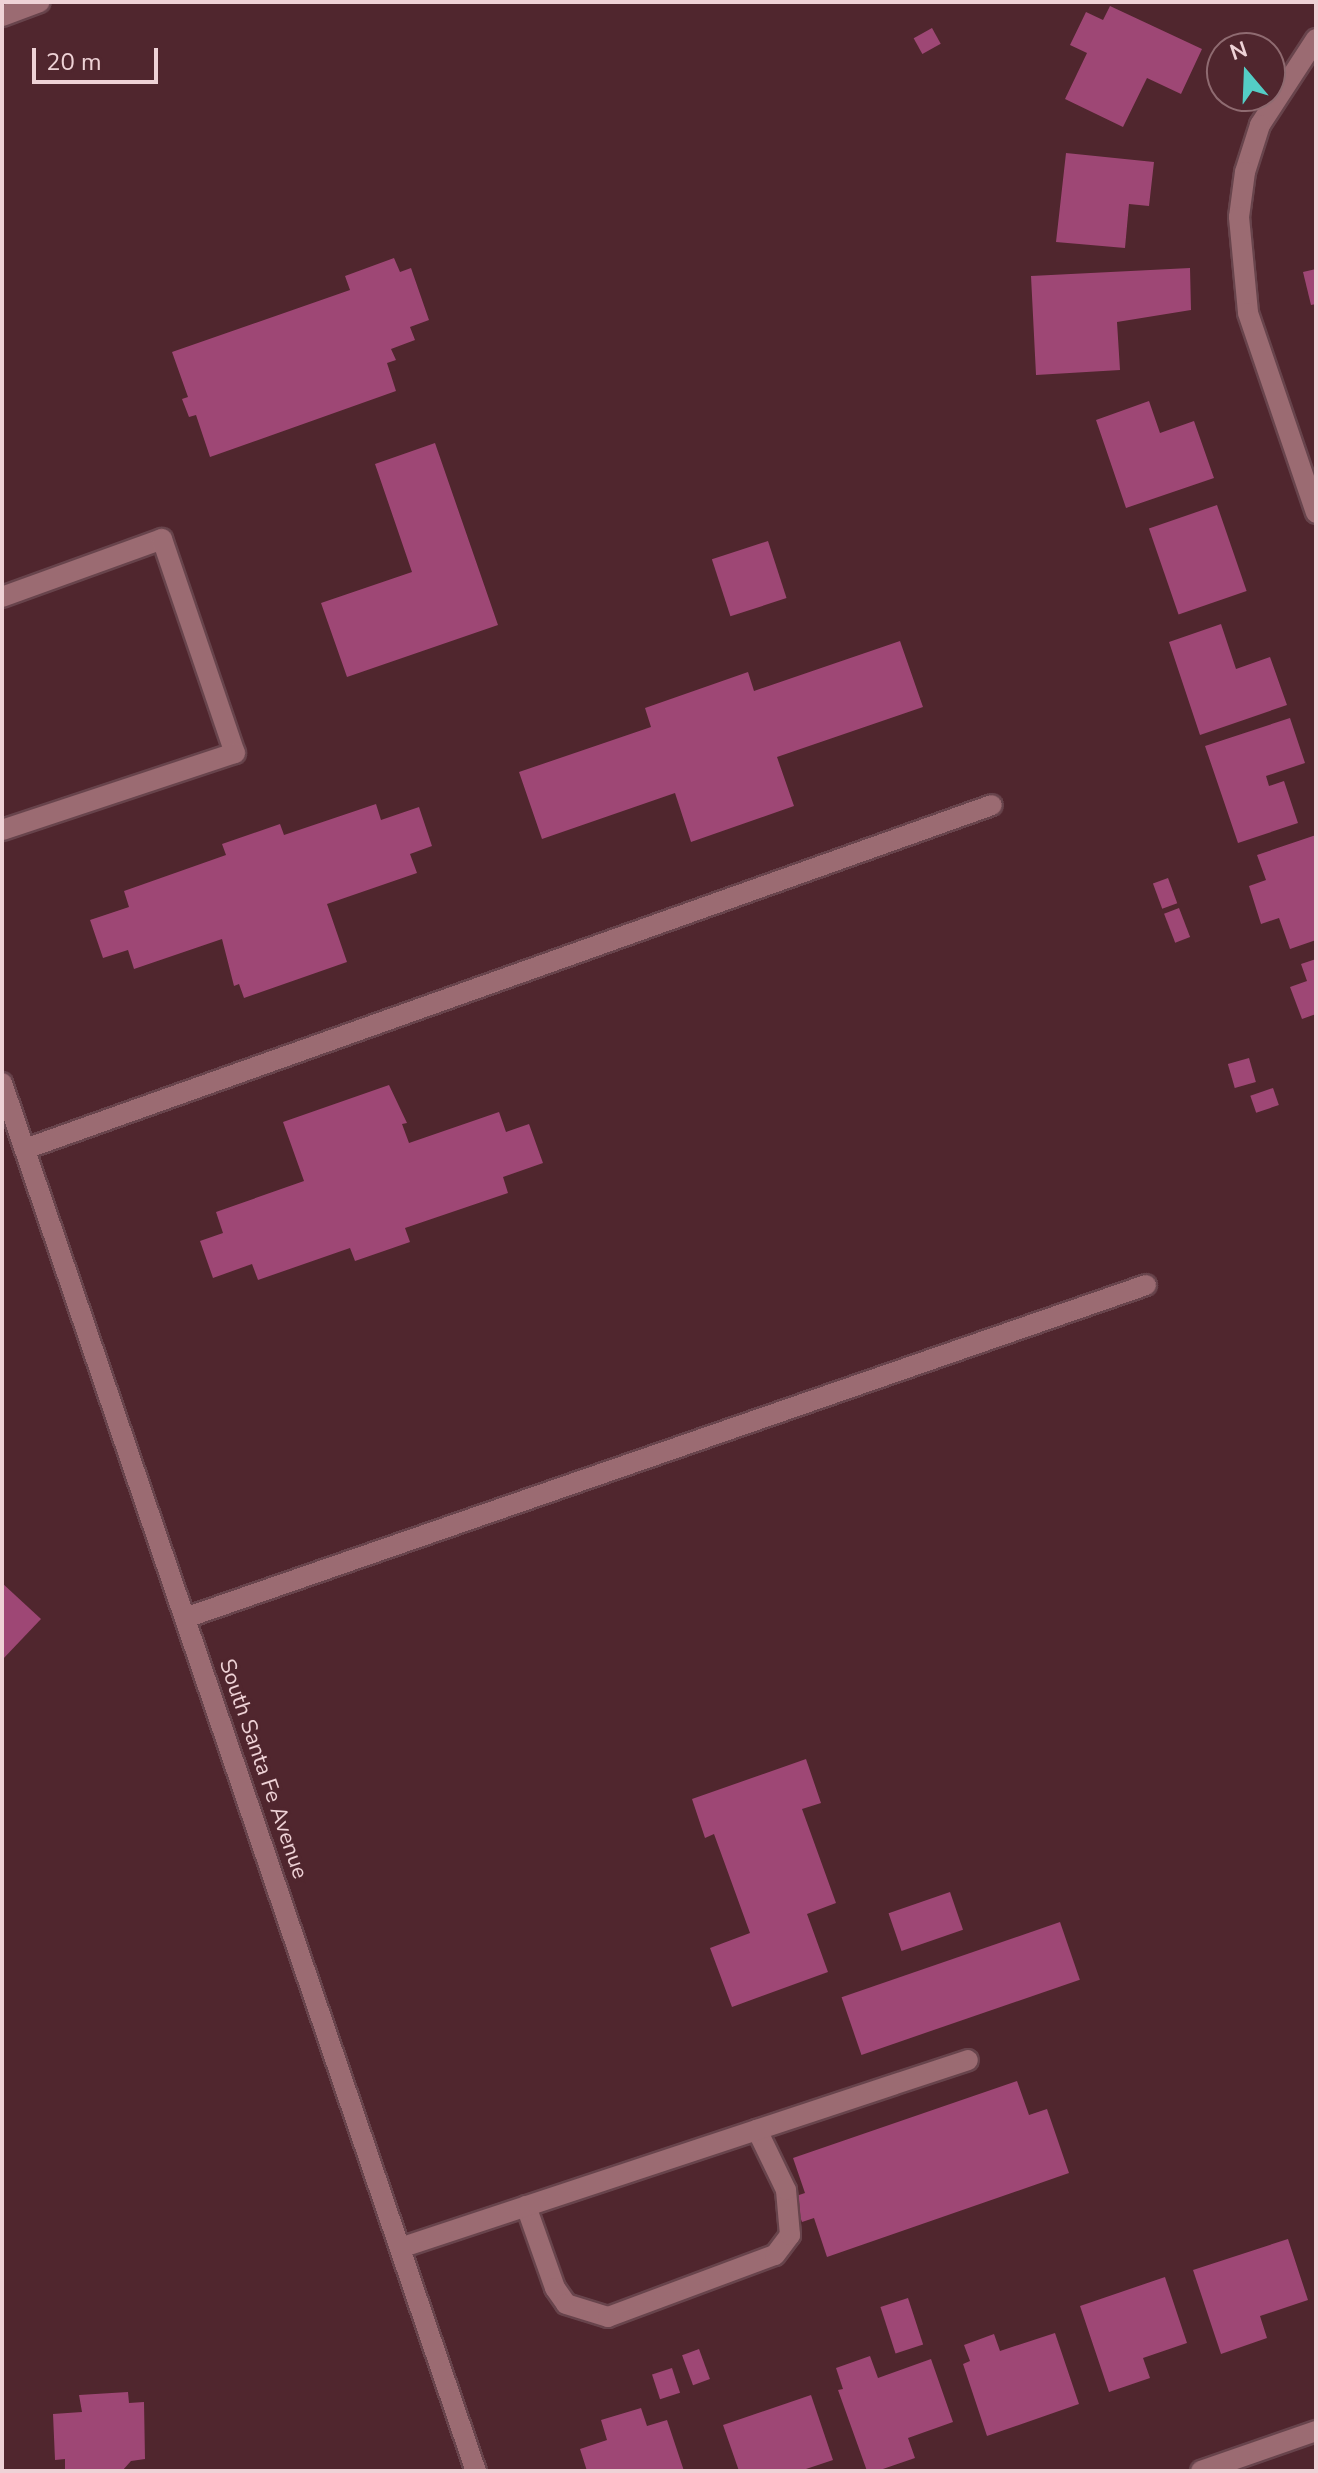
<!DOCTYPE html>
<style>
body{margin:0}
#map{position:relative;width:1318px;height:2473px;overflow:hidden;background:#50262e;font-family:"Nunito Sans",sans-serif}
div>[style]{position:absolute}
.building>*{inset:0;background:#9e4775;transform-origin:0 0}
.roads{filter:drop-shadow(2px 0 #68444c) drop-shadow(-2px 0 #68444c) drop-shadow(0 2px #68444c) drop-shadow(0 -2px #68444c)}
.service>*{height:20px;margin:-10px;padding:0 10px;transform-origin:10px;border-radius:10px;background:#9b6b72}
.minor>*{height:20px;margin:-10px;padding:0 10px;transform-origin:10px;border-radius:10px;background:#9b6b72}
.secondary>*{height:20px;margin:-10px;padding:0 10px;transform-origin:10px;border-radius:10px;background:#9b6b72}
span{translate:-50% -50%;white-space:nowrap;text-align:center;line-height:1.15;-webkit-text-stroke:6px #50262e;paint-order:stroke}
.street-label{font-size:22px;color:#eed2d6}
.frame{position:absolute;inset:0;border:4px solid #eed2d6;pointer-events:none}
.north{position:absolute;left:1206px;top:32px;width:80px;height:80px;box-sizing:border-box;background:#50262e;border:2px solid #8f6b71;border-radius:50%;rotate:341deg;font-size:22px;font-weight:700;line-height:32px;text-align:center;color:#eed2d6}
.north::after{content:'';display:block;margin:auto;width:28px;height:36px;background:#54cdc6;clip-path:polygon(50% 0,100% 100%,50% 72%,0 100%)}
.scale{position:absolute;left:32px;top:48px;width:126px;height:36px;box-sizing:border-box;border:4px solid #eed2d6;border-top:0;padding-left:10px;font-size:24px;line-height:28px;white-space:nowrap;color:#eed2d6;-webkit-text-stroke:6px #50262e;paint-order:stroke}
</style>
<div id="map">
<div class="building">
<div style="clip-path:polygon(1110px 6px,1202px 49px,1181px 94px,1147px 78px,1123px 127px,1065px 99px,1087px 53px,1070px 45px,1086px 12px,1103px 20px)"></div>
<div style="left:932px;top:28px;width:18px;height:21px;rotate:61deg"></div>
<div style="clip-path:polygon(1066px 153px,1154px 162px,1149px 206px,1129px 204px,1125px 248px,1056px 242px)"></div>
<div style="clip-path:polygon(394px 258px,400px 272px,411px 268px,429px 320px,410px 327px,415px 340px,391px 349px,396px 360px,387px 363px,396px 391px,210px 457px,196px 415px,189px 417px,182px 399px,188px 397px,172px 352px,350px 290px,345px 276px)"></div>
<div style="clip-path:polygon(1190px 268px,1191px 310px,1117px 322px,1120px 370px,1036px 375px,1031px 276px)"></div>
<div style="clip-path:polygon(1316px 269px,1316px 304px,1311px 305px,1303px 272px)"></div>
<div style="clip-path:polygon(1149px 401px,1160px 433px,1194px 421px,1214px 478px,1126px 508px,1096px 420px)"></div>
<div style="clip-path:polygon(435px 443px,498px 625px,347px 677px,321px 603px,412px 572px,375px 464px)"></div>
<div style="left:1217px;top:505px;width:91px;height:72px;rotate:71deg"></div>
<div style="left:768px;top:541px;width:60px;height:59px;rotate:72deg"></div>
<div style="clip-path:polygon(1221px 624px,1236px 669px,1270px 657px,1287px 705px,1200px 735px,1169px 642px)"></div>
<div style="clip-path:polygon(900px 641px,923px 707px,777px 757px,794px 806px,691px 842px,675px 793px,542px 839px,519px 772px,651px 727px,645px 708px,748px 672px,754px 691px)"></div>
<div style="clip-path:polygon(1290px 718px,1305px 763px,1266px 776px,1269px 786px,1284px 781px,1298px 823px,1238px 843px,1205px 746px)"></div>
<div style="clip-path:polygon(376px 804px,381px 820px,419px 807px,432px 846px,410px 854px,417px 873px,327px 904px,347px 962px,244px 998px,239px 984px,234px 986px,222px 939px,134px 969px,128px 950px,103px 958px,90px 920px,129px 907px,124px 891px,226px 855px,222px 844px,280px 824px,284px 835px)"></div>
<div style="clip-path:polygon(1316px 835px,1316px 940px,1290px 949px,1279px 918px,1261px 924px,1249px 886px,1266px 880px,1257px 855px)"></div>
<div style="left:1168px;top:878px;width:27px;height:16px;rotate:70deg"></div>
<div style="left:1179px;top:908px;width:31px;height:16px;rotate:69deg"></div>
<div style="clip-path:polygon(1316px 959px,1316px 1014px,1302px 1019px,1290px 987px,1307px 981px,1301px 964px)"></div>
<div style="left:1249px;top:1058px;width:25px;height:22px;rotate:74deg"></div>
<div style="clip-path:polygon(389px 1085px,407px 1123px,402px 1124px,409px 1143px,499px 1112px,506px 1132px,529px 1124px,543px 1163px,503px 1177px,508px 1193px,405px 1228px,410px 1242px,355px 1261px,350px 1248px,258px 1280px,252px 1264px,213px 1278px,200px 1241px,223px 1233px,216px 1212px,304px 1181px,283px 1122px)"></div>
<div style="left:1273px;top:1088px;width:18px;height:24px;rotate:71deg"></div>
<div style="clip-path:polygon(2px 1583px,41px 1619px,2px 1660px)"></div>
<div style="clip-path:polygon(806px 1759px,821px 1803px,802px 1809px,836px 1903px,807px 1914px,828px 1972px,732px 2007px,710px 1948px,750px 1933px,714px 1834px,705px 1838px,692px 1799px)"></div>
<div style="left:950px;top:1892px;width:40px;height:65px;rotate:71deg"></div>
<div style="left:1060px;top:1922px;width:61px;height:231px;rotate:71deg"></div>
<div style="clip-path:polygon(1017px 2081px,1029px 2115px,1047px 2109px,1069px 2173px,827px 2257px,814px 2218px,802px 2222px,793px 2197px,805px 2193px,793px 2158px)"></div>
<div style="clip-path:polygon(1288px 2239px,1308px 2300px,1260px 2316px,1267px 2338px,1221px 2354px,1193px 2270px)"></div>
<div style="clip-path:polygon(1165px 2277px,1187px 2343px,1143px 2358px,1150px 2378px,1109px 2392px,1080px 2306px)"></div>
<div style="left:908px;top:2298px;width:49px;height:29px;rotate:72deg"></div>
<div style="clip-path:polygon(1055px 2333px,1079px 2404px,987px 2436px,963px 2364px,970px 2361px,964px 2345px,994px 2334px,1000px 2351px)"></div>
<div style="left:699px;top:2349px;width:32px;height:18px;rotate:70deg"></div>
<div style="clip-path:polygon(870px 2356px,878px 2378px,931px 2359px,953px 2422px,908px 2438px,915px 2458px,877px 2471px,867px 2471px,838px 2390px,843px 2389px,836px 2368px)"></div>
<div style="left:672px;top:2368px;width:26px;height:21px;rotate:72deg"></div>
<div style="clip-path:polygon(128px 2392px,129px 2403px,144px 2402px,145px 2459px,131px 2461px,122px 2471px,65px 2471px,65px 2459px,55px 2460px,53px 2414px,82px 2412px,79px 2395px)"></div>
<div style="clip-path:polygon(811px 2395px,833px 2460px,800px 2471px,739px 2471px,723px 2425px)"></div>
<div style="clip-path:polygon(641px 2408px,647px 2426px,667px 2420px,684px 2471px,587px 2471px,580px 2449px,607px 2440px,601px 2420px)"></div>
</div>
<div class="roads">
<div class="service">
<div style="left:2px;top:16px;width:40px;rotate:-20.2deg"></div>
<div style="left:2px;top:597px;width:170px;rotate:-19.9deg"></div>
<div style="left:162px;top:539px;width:226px;rotate:71.2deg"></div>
<div style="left:235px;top:753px;width:245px;rotate:161.7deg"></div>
<div style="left:25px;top:1149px;width:1026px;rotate:-19.58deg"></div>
<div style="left:526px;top:2206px;width:87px;rotate:70.5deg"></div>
<div style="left:555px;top:2288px;width:19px;rotate:55deg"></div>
<div style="left:566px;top:2304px;width:44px;rotate:17.2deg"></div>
<div style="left:608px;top:2317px;width:178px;rotate:-20.4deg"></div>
<div style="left:775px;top:2255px;width:25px;rotate:-53deg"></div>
<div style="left:790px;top:2235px;width:45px;rotate:-95.1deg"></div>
<div style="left:786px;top:2190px;width:67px;rotate:-115.8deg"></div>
<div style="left:400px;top:2248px;width:598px;rotate:-18.31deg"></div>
</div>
<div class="minor">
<div style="left:1316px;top:39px;width:103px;rotate:123.1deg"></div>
<div style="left:1260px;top:125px;width:49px;rotate:107.7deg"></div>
<div style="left:1245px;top:172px;width:45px;rotate:97.6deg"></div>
<div style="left:1239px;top:217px;width:96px;rotate:84.6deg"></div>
<div style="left:1248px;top:313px;width:211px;rotate:71.2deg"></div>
<div style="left:185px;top:1618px;width:1017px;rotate:-19.11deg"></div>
<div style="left:1201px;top:2471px;width:122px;rotate:-19.2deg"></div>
</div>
<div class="secondary">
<div style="left:2px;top:1083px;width:1467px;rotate:71.15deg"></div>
</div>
</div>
<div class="street-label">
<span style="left:263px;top:1769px;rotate:71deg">South Santa Fe Avenue</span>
</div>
<div class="frame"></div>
<div class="north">N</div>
<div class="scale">20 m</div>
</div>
